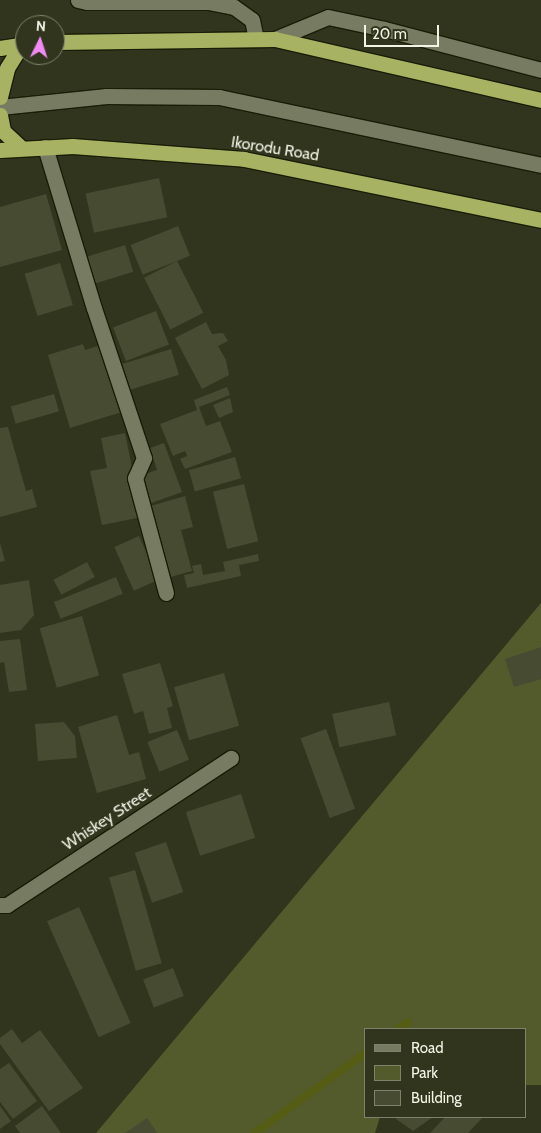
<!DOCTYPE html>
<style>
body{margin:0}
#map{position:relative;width:541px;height:1133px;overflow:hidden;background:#31351d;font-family:Cabin,sans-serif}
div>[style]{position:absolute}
.green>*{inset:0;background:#535a2c}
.stream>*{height:8px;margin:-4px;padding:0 4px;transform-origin:4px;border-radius:4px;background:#555d14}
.building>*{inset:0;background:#464b32;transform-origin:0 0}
.roads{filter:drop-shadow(1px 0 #191c06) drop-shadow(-1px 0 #191c06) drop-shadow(0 1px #191c06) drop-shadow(0 -1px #191c06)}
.minor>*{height:15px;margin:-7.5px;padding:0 7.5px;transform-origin:7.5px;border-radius:7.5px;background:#777b61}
.highway>*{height:15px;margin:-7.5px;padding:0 7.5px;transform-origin:7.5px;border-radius:7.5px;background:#a7b362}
span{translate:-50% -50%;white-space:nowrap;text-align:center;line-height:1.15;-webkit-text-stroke:4px #31351d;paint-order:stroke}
.street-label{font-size:16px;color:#f2f5e6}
.legend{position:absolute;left:364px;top:1028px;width:162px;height:90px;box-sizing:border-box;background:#31351d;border:1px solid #7e826d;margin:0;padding:6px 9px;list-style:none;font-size:15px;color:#f2f5e6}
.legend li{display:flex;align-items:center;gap:10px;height:25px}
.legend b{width:25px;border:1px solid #7e826d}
.north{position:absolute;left:15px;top:15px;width:50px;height:50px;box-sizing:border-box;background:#31351d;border:1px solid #7e826d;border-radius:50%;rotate:4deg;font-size:14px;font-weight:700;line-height:20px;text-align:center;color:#f2f5e6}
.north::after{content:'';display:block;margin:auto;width:18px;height:22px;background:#f18af4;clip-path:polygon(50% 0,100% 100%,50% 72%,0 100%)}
.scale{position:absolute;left:364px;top:25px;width:75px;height:22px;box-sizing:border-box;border:2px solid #f2f5e6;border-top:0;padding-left:6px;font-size:15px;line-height:18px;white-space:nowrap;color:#f2f5e6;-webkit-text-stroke:4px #31351d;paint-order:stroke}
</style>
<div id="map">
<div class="green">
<div style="clip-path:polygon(541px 603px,541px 1085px,525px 1085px,525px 1029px,365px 1029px,365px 1117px,380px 1117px,375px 1133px,96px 1133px)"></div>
</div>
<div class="stream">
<div style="left:398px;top:1029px;width:12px;rotate:-35deg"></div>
<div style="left:255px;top:1133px;width:136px;rotate:-36deg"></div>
</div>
<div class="building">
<div style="left:159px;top:178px;width:40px;height:75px;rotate:78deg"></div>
<div style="clip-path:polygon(46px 194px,62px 250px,0 267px,0 207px)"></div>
<div style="left:178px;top:226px;width:32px;height:51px;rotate:68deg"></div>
<div style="left:125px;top:245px;width:28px;height:40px;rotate:73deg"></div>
<div style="left:177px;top:261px;width:58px;height:37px;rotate:63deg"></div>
<div style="left:60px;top:263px;width:44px;height:37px;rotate:73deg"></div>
<div style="left:156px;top:311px;width:36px;height:46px;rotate:69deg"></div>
<div style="clip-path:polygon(206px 322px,212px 334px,223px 333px,228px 341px,218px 346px,226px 360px,229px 375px,202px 389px,175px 338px)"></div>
<div style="clip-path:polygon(83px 344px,85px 350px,101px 345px,122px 412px,70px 428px,48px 355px)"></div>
<div style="left:171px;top:349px;width:27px;height:51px;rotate:73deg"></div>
<div style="clip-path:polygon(227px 387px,230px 395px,199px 407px,206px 426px,220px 421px,232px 452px,185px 469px,180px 459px,187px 456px,185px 451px,173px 456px,160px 424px,197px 410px,194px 400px)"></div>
<div style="left:54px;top:394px;width:18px;height:45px;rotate:74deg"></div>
<div style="clip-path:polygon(230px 398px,233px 412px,219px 418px,213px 405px)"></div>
<div style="clip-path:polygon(8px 427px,26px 491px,32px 489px,37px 507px,0 517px,0 428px)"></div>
<div style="clip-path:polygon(125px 433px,142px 517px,102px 525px,90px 471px,107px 468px,101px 438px)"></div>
<div style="clip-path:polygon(164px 443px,182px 492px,146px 505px,136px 477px,157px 470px,150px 448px)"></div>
<div style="left:235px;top:457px;width:22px;height:48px;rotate:74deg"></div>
<div style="left:244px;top:484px;width:59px;height:32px;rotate:76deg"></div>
<div style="clip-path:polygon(185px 496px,193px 527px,181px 530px,192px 571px,167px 578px,147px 507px)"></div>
<div style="left:139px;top:536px;width:48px;height:27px;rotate:66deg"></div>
<div style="clip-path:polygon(0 543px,5px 561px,0 562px)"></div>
<div style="clip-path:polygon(258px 554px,259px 561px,239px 565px,241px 576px,187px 588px,184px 575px,194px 573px,192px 566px,201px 564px,203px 575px,225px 571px,223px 562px)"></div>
<div style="left:87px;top:562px;width:17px;height:38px;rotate:62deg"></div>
<div style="left:116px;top:577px;width:18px;height:67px;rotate:68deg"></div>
<div style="clip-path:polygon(29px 580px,34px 615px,21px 630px,0 633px,0 585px)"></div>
<div style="left:82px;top:616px;width:62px;height:44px;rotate:74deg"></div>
<div style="clip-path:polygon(20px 639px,27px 690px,9px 692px,4px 662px,0 663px,0 641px)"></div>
<div style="clip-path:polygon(541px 647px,541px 679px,514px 687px,505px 659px)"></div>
<div style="clip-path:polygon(160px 663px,173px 706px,167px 708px,172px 728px,149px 734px,143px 711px,134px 714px,122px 674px)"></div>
<div style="left:224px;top:673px;width:55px;height:52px;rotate:74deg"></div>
<div style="left:389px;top:702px;width:34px;height:58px;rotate:78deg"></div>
<div style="clip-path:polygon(117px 715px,129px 755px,139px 752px,146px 779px,97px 793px,78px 727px)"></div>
<div style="clip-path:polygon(64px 722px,75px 736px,77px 758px,38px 761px,35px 724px)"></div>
<div style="left:326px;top:729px;width:85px;height:27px;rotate:70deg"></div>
<div style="left:177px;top:730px;width:32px;height:32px;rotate:68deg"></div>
<div style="left:241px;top:794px;width:46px;height:58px;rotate:72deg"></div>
<div style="left:166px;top:842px;width:53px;height:33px;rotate:71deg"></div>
<div style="left:135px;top:870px;width:97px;height:27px;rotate:74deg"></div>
<div style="left:79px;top:907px;width:127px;height:35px;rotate:66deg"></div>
<div style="left:173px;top:968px;width:30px;height:32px;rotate:69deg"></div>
<div style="clip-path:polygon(12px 1029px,22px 1043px,40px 1030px,83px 1088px,49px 1111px,0 1044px,0 1038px)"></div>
<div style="clip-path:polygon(9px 1063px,37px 1101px,13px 1119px,0 1102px,0 1069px)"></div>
<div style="clip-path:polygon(0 1106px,11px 1121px,0 1129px)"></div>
<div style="clip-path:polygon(42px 1106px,61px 1133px,20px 1133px,15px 1126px)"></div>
<div style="clip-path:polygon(398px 1117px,433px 1117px,413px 1131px,396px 1119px)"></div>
<div style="clip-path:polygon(445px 1117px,483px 1117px,468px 1133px,430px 1133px)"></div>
<div style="clip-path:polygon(147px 1118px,157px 1133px,125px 1133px)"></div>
</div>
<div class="roads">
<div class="minor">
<div style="left:78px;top:0;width:9px;rotate:13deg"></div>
<div style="left:87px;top:2px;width:121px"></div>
<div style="left:208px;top:2px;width:26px;rotate:11deg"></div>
<div style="left:234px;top:7px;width:22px;rotate:36deg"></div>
<div style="left:252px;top:20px;width:19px;rotate:78deg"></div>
<div style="left:275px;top:39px;width:57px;rotate:-22.5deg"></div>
<div style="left:328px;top:17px;width:57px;rotate:12.1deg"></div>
<div style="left:384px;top:29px;width:162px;rotate:14.6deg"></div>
<div style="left:0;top:107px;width:107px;rotate:-5.9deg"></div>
<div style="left:106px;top:96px;width:113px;rotate:0.5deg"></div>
<div style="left:219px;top:97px;width:329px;rotate:11.9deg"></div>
<div style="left:45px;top:147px;width:168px;rotate:73.1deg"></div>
<div style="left:94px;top:308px;width:158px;rotate:71.6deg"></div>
<div style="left:144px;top:458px;width:22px;rotate:114deg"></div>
<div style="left:135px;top:478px;width:119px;rotate:74.9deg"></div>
<div style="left:0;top:905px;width:7px"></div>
<div style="left:7px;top:905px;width:268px;rotate:-33.3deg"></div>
</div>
<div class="highway">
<div style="left:55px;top:42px;width:220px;rotate:-0.8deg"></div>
<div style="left:275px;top:39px;width:273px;rotate:12.9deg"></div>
<div style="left:0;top:48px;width:25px;rotate:-9deg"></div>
<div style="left:0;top:97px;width:30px;rotate:-76deg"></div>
<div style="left:7px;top:68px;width:28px;rotate:-58deg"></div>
<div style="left:0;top:115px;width:16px;rotate:79deg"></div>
<div style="left:3px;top:131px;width:25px;rotate:43deg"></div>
<div style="left:0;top:150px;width:73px;rotate:-3.1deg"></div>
<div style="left:73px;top:146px;width:171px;rotate:4.3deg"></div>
<div style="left:244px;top:159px;width:303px;rotate:11.6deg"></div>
</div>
</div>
<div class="street-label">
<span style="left:275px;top:149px;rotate:9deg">Ikorodu Road</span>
<span style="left:107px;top:819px;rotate:-33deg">Whiskey Street</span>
</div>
<ul class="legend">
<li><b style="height:6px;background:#777b61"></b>Road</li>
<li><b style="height:14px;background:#535a2c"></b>Park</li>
<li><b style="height:14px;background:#464b32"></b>Building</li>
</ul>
<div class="north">N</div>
<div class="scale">20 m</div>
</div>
